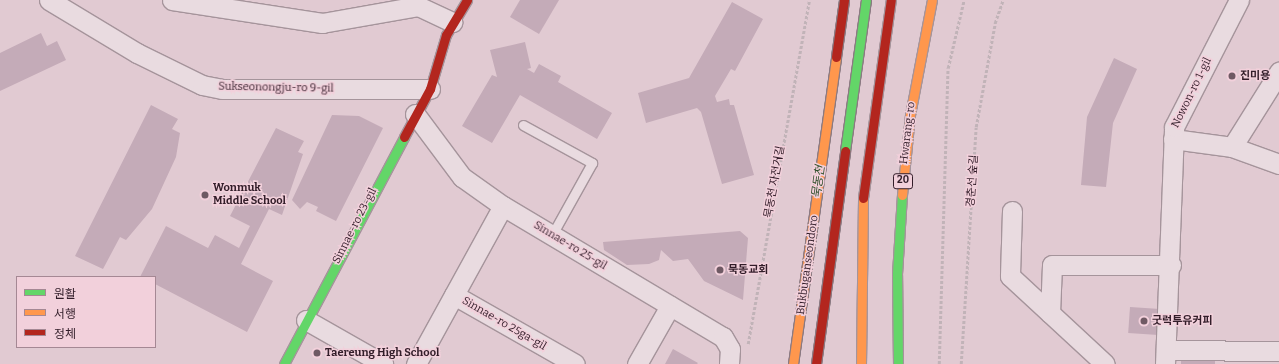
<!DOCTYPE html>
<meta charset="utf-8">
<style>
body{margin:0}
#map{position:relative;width:1279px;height:364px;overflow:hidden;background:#e1cad2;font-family:Bitter,"Noto Sans KR",serif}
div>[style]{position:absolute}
.building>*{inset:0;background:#c4abb8;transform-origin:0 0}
.path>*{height:2.5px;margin-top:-1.25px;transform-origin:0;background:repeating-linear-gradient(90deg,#c1b3b8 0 3px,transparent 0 5px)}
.roads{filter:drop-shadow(1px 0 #a5949b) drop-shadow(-1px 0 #a5949b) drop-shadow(0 1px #a5949b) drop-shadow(0 -1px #a5949b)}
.lane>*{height:9px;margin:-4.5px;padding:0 4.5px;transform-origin:4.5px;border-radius:4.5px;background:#e9dbe0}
.street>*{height:19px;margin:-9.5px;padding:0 9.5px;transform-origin:9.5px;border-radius:9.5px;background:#e9dbe0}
.fast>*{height:9px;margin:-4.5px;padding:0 4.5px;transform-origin:4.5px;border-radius:4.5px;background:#63d668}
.slow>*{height:9px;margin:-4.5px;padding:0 4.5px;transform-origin:4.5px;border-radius:4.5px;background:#ff974d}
.jam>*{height:9px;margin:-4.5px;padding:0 4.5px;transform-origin:4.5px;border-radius:4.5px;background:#b3261e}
.bridges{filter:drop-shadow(1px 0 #8b7a82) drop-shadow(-1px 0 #8b7a82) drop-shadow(0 1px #8b7a82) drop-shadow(0 -1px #8b7a82)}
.fast-bridge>*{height:9px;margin:-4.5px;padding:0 4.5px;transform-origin:4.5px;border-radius:4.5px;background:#63d668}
.slow-bridge>*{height:9px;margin:-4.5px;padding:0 4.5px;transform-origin:4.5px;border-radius:4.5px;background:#ff974d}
.jam-bridge>*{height:9px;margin:-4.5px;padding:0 4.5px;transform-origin:4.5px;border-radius:4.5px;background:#b3261e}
.dots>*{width:11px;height:11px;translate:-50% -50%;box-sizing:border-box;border:2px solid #f2d0db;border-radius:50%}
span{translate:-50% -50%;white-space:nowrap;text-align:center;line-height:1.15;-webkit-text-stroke:3px #f2d0db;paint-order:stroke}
.shield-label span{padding:1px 3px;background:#f2d0db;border:1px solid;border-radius:3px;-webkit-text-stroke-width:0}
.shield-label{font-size:10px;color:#321d29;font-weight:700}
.poi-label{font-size:11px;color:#321d29;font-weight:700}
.left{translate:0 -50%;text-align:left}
.street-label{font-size:11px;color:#321d29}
.water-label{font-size:12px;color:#32512d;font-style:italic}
.legend{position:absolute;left:16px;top:276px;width:140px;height:72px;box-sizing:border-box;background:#f2d0db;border:1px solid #a58894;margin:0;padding:5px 7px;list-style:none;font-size:12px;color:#321d29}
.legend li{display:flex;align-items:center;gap:8px;height:20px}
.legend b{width:20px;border:1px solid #a58894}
</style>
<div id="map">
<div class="building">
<div style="clip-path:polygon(520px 0,559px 0,539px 34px,510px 17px)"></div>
<div style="clip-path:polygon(732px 2px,763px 19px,735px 71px,731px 69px,715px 96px,717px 102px,729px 99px,730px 105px,734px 105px,754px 175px,722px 184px,701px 112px,697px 108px,646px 123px,638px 93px,689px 78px)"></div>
<div style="clip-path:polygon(41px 33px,47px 46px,57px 41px,66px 60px,0 91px,0 53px)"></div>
<div style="clip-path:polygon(525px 42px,531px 68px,527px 69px,534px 73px,539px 64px,561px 76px,558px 82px,612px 113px,597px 139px,520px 95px,492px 143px,462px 126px,492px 75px,497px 77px,490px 50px)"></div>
<div style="clip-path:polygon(1114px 58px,1137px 69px,1113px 123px,1106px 187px,1081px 185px,1087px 117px)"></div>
<div style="clip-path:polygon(151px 105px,178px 119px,172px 129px,180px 133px,176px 157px,152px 209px,126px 240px,120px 237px,103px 269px,75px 256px)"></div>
<div style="clip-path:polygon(332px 115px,359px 116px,383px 128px,336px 221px,316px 211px,318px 207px,307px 202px,300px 209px,292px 200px)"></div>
<div style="clip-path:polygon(276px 128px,304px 141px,298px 152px,303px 154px,282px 215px,269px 209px,241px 264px,273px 281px,247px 332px,155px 284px,155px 277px,140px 277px,166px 226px,208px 248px,215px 235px,239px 248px,250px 226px,230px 216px)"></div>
<div style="clip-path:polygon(740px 231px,748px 238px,743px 300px,704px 281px,688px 259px,673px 261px,661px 250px,659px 260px,649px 264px,627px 265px,604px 250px,603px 242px)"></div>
<div style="left:1130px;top:307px;width:30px;height:26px;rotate:4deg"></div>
<div style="clip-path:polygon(673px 349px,698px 363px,697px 364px,665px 364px)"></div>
<div style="clip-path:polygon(1181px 357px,1215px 358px,1215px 364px,1181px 364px)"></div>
</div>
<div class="path">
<div style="left:748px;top:344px;width:349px;rotate:-79.9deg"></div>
<div style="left:939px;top:364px;width:296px;rotate:-88.3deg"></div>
<div style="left:948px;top:68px;width:70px;rotate:-76.8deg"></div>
<div style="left:961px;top:364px;width:237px;rotate:-86.4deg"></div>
<div style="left:976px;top:127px;width:106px;rotate:-79.6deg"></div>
<div style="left:995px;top:23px;width:24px;rotate:-71deg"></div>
</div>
<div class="roads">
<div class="lane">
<div style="left:523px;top:125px;width:79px;rotate:28.8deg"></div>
<div style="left:592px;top:163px;width:82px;rotate:119.1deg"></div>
</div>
<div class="street">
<div style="left:49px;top:0;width:103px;rotate:31.1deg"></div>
<div style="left:137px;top:53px;width:72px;rotate:26.2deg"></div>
<div style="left:202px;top:85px;width:20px;rotate:11deg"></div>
<div style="left:222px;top:89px;width:208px"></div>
<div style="left:172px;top:0;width:152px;rotate:8.7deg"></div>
<div style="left:322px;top:23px;width:97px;rotate:-10deg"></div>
<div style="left:416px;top:0;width:6px;rotate:72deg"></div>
<div style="left:418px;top:6px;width:38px;rotate:25deg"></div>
<div style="left:415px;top:114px;width:79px;rotate:53.3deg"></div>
<div style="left:462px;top:177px;width:50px;rotate:35.3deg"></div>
<div style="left:503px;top:206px;width:256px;rotate:30.8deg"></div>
<div style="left:723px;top:337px;width:14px;rotate:60deg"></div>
<div style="left:730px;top:349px;width:15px;rotate:94deg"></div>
<div style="left:1173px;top:139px;width:60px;rotate:7.7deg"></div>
<div style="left:1232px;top:147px;width:50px;rotate:19.9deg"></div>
<div style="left:1232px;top:147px;width:89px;rotate:-57.9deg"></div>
<div style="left:1012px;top:211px;width:65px;rotate:91.8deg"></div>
<div style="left:1010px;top:276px;width:129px;rotate:42.8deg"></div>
<div style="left:454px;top:295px;width:139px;rotate:29.7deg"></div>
<div style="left:1050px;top:313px;width:48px;rotate:-87.6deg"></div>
<div style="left:1052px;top:265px;width:119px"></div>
<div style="left:306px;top:320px;width:89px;rotate:29.7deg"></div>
<div style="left:1166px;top:350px;width:113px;rotate:0.5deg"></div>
<div style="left:416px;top:364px;width:180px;rotate:-61.2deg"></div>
<div style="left:637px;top:364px;width:67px;rotate:-60.4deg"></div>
<div style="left:1165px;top:364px;width:237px;rotate:-87.8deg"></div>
<div style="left:1174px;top:127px;width:143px;rotate:-62.9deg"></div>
</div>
<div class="fast">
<div style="left:284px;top:364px;width:257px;rotate:-62.1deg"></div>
<div style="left:898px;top:364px;width:90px;rotate:-90.6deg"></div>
<div style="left:897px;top:274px;width:79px;rotate:-86.4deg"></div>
</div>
<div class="slow">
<div style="left:902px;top:195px;width:80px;rotate:-84.3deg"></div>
<div style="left:910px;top:115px;width:117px;rotate:-79.2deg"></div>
<div style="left:861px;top:364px;width:166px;rotate:-89.3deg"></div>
</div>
<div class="jam">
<div style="left:404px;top:137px;width:55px;rotate:-61.6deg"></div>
<div style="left:430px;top:89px;width:56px;rotate:-73.5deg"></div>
<div style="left:446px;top:35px;width:41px;rotate:-59deg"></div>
<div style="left:863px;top:198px;width:200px;rotate:-82deg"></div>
</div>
</div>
<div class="bridges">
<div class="fast-bridge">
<div style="left:845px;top:151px;width:152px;rotate:-82.1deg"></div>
</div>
<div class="slow-bridge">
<div style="left:793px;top:364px;width:310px;rotate:-82deg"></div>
</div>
<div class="jam-bridge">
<div style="left:836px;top:57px;width:58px;rotate:-82deg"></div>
<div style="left:816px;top:364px;width:215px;rotate:-82.2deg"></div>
</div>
</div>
<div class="dots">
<div style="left:1232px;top:76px;background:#6f5a64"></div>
<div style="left:205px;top:195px;background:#6f5a64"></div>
<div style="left:720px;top:270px;background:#6f5a64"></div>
<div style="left:1144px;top:321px;background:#6f5a64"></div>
<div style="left:317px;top:353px;background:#6f5a64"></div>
</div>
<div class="shield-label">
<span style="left:903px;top:181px">20</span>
</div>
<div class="poi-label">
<span class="left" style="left:1240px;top:76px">진미용</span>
<span class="left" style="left:213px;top:195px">Wonmuk<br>Middle School</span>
<span class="left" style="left:728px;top:270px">묵동교회</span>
<span class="left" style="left:1152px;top:321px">굿럭투유커피</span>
<span class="left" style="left:325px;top:353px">Taereung High School</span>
</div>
<div class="street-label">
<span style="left:276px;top:88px;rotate:1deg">Sukseonongju-ro 9-gil</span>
<span style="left:1192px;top:93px;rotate:-64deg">Nowon-ro 1-gil</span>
<span style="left:908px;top:133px;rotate:-83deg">Hwarang-ro</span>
<span style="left:973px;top:181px;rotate:-86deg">경춘선 숲길</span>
<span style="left:775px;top:182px;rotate:-80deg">묵동천 자전거길</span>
<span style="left:355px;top:226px;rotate:-63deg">Sinnae-ro 23-gil</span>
<span style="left:570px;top:246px;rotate:31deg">Sinnae-ro 25-gil</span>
<span style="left:808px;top:265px;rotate:-82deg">Bukbuganseondoro</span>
<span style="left:504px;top:324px;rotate:30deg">Sinnae-ro 25ga-gil</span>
</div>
<div class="water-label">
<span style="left:819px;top:182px;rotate:-82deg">묵동천</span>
</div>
<ul class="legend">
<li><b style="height:5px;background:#63d668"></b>원활</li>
<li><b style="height:5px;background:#ff974d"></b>서행</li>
<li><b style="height:5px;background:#b3261e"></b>정체</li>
</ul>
</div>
